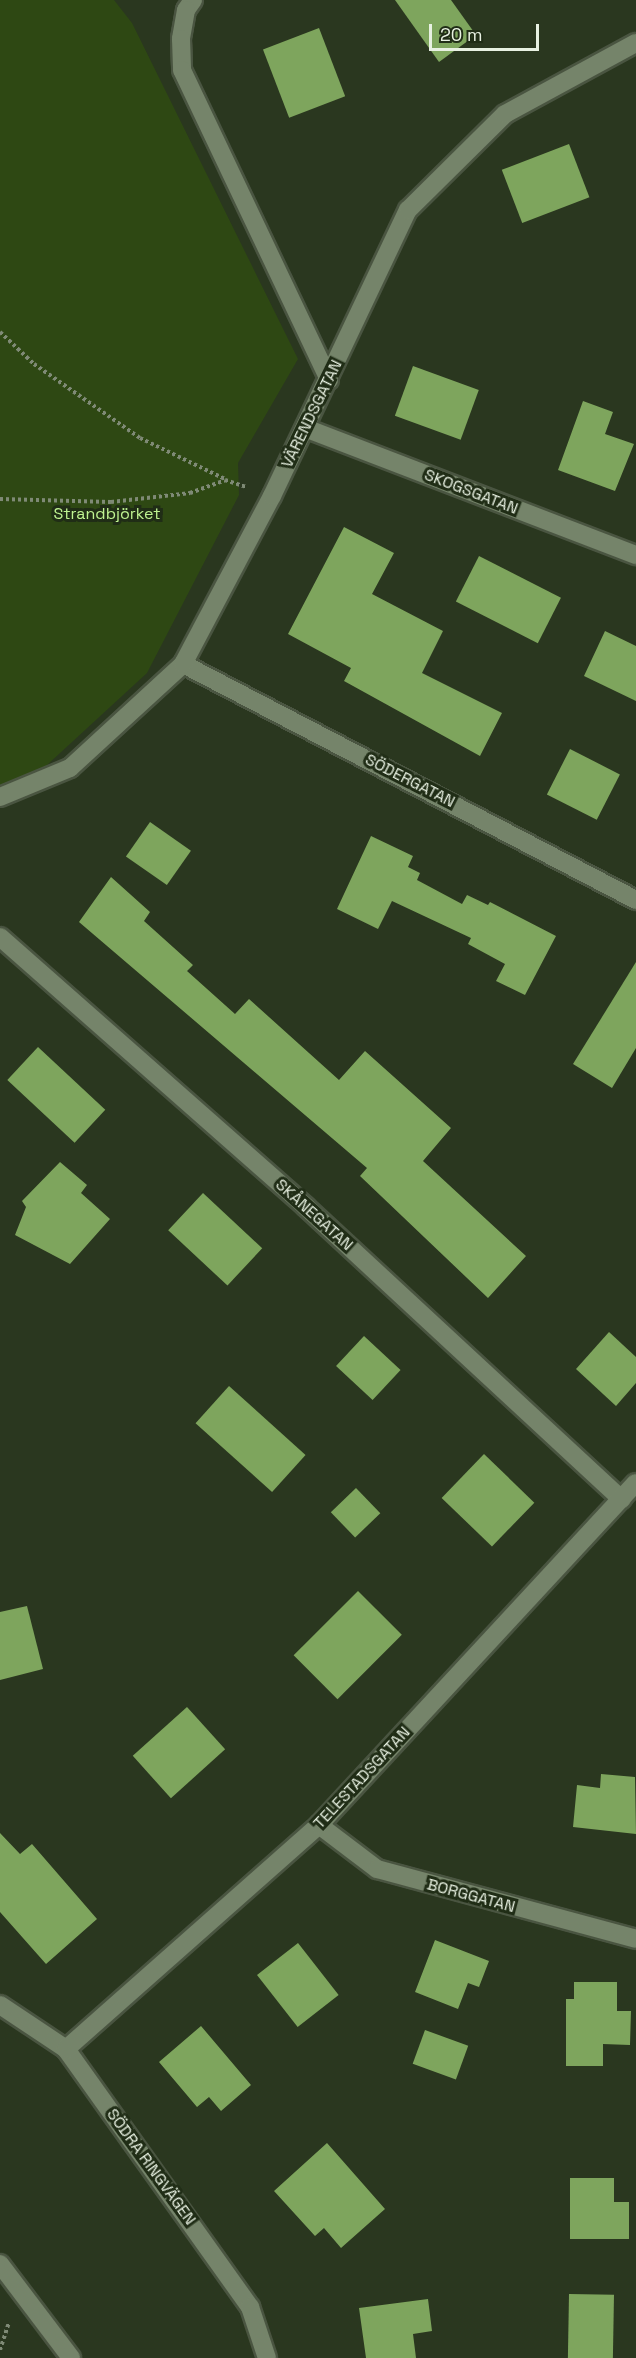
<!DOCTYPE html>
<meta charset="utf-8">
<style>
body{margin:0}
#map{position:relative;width:636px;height:2358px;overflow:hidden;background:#2a371f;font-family:"Space Grotesk",sans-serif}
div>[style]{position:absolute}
.green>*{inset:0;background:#2e4813}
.building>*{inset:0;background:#7ea55d;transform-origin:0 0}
.path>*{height:4px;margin-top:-2px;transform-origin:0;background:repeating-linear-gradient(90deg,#7f8a76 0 3px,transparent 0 6px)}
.roads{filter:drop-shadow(2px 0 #4a5541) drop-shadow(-2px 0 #4a5541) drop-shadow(0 2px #4a5541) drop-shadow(0 -2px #4a5541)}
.lane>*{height:18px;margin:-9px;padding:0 9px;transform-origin:9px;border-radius:9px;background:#75846a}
.street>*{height:18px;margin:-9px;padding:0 9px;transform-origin:9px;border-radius:9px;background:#75846a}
span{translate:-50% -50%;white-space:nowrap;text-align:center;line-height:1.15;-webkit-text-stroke:6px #202d16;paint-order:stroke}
.street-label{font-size:16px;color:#e8f1e2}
.park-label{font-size:16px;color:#bff391}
.scale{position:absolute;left:429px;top:24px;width:110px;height:27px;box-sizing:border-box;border:3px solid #e8f1e2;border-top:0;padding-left:8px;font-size:18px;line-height:21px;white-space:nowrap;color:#e8f1e2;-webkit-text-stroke:4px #202d16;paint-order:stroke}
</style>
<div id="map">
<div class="green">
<div style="clip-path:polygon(0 0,114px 0,132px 23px,298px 359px,238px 463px,239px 495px,147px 673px,34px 777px,0 791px)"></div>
</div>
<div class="building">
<div style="clip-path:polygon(395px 0,451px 0,476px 35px,439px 62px)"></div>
<div style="left:319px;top:28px;width:73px;height:60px;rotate:69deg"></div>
<div style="left:569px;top:144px;width:57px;height:72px;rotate:69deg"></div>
<div style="left:413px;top:366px;width:70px;height:53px;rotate:20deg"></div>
<div style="clip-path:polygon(583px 401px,613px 412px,605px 434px,634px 444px,615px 491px,558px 470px)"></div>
<div style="clip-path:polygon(344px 527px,394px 553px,372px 594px,443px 631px,422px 673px,502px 713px,480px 756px,344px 681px,351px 668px,288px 634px)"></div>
<div style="left:479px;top:556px;width:92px;height:51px;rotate:27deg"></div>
<div style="clip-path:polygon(605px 631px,636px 646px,636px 701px,584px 676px)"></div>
<div style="left:570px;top:749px;width:56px;height:51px;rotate:27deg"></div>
<div style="left:150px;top:822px;width:50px;height:42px;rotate:35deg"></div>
<div style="clip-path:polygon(371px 836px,413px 856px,408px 867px,420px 873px,417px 880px,462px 904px,467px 895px,488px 905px,490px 902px,556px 936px,525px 995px,496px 981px,505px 964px,468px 944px,471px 938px,392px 901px,378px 929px,337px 909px)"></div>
<div style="clip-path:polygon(111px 877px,150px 912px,144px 921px,193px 965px,187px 971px,235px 1014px,249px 999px,339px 1080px,365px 1051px,451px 1128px,423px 1161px,526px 1256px,488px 1298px,360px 1176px,367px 1168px,79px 922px)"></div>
<div style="clip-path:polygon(636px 962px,636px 1048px,612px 1088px,573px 1064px)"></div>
<div style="left:38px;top:1047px;width:92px;height:45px;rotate:43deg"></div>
<div style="clip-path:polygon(60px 1162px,87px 1185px,81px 1193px,110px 1219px,70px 1264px,15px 1235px,26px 1207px,22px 1201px)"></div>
<div style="left:203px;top:1193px;width:81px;height:51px;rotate:43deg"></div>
<div style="clip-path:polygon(609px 1332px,636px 1357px,636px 1383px,616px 1406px,576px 1369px)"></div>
<div style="left:364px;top:1336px;width:50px;height:41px;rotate:43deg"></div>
<div style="left:229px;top:1386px;width:103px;height:50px;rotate:42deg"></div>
<div style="left:484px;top:1454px;width:70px;height:61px;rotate:44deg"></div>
<div style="left:356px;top:1488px;width:35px;height:35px;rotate:46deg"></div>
<div style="left:358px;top:1591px;width:62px;height:91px;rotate:45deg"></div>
<div style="clip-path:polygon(27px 1606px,43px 1669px,0 1680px,0 1612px)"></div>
<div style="left:187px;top:1707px;width:57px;height:73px;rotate:48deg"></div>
<div style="clip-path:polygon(601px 1774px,635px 1777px,636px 1834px,573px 1827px,577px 1785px,600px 1788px)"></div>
<div style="clip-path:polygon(0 1833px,20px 1854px,32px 1844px,97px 1919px,46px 1964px,0 1912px)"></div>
<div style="clip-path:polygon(435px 1940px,489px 1961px,479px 1987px,468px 1983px,458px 2009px,415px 1992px)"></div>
<div style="left:298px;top:1943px;width:66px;height:52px;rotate:52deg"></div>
<div style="clip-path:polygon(574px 1982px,617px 1982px,617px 2011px,631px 2011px,630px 2045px,603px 2044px,603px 2066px,566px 2066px,566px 1999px,574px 1999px)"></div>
<div style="clip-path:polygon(201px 2026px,251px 2085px,221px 2111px,209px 2097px,197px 2107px,159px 2062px)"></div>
<div style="left:425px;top:2030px;width:46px;height:36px;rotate:20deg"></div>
<div style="clip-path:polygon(327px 2143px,385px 2209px,341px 2248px,324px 2228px,315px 2236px,274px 2191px)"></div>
<div style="clip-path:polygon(570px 2178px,614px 2178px,614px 2202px,629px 2202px,629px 2239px,570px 2239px)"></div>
<div style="left:569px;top:2294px;width:45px;height:64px;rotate:1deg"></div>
<div style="clip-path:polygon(428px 2299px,432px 2331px,413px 2334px,416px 2358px,366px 2358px,359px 2308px)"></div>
</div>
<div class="path">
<div style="left:0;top:332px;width:47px;rotate:43.3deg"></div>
<div style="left:34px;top:364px;width:129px;rotate:34.9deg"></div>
<div style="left:140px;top:438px;width:94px;rotate:25.8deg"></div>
<div style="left:0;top:499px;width:111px;rotate:1.5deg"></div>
<div style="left:111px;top:502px;width:80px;rotate:-6.5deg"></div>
<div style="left:190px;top:493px;width:37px;rotate:-20deg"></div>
<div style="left:225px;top:480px;width:22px;rotate:18deg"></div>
<div style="left:0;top:2350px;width:29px;rotate:-72deg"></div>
</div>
<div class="roads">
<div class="lane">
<div style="left:193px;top:0;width:12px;rotate:125deg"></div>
<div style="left:186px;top:10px;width:29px;rotate:100deg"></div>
<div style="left:181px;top:39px;width:31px;rotate:88deg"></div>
<div style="left:182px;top:70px;width:343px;rotate:64.6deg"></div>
<div style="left:0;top:2264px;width:118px;rotate:52.9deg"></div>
</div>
<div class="street">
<div style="left:305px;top:428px;width:355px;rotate:21deg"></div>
<div style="left:183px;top:664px;width:511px;rotate:27.52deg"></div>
<div style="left:0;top:797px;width:76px;rotate:-22.5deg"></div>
<div style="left:70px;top:768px;width:154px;rotate:-42.6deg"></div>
<div style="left:183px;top:664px;width:190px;rotate:-62.1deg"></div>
<div style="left:272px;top:496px;width:317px;rotate:-64.6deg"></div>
<div style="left:408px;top:210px;width:136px;rotate:-44.7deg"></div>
<div style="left:505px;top:114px;width:149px;rotate:-28.5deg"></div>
<div style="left:0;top:937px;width:408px;rotate:41.4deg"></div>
<div style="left:306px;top:1207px;width:430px;rotate:42.8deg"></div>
<div style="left:319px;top:1825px;width:73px;rotate:37.2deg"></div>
<div style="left:377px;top:1869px;width:268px;rotate:15.1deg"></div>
<div style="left:0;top:2005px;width:79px;rotate:33.7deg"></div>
<div style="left:66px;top:2049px;width:317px;rotate:54.5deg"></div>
<div style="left:250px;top:2307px;width:54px;rotate:71.6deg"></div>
<div style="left:66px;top:2049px;width:338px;rotate:-41.5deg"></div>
<div style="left:319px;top:1825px;width:466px;rotate:-47.2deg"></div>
</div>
</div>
<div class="street-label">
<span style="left:312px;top:414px;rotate:-64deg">VÄRENDSGATAN</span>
<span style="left:471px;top:492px;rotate:21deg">SKOGSGATAN</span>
<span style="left:410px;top:781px;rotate:27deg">SÖDERGATAN</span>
<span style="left:314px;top:1215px;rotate:42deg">SKÅNEGATAN</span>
<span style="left:362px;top:1778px;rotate:-47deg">TELESTADSGATAN</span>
<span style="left:471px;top:1896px;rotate:15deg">BORGGATAN</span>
<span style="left:151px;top:2167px;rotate:54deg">SÖDRA RINGVÄGEN</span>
</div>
<div class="park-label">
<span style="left:107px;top:514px">Strandbjörket</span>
</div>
<div class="scale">20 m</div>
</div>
